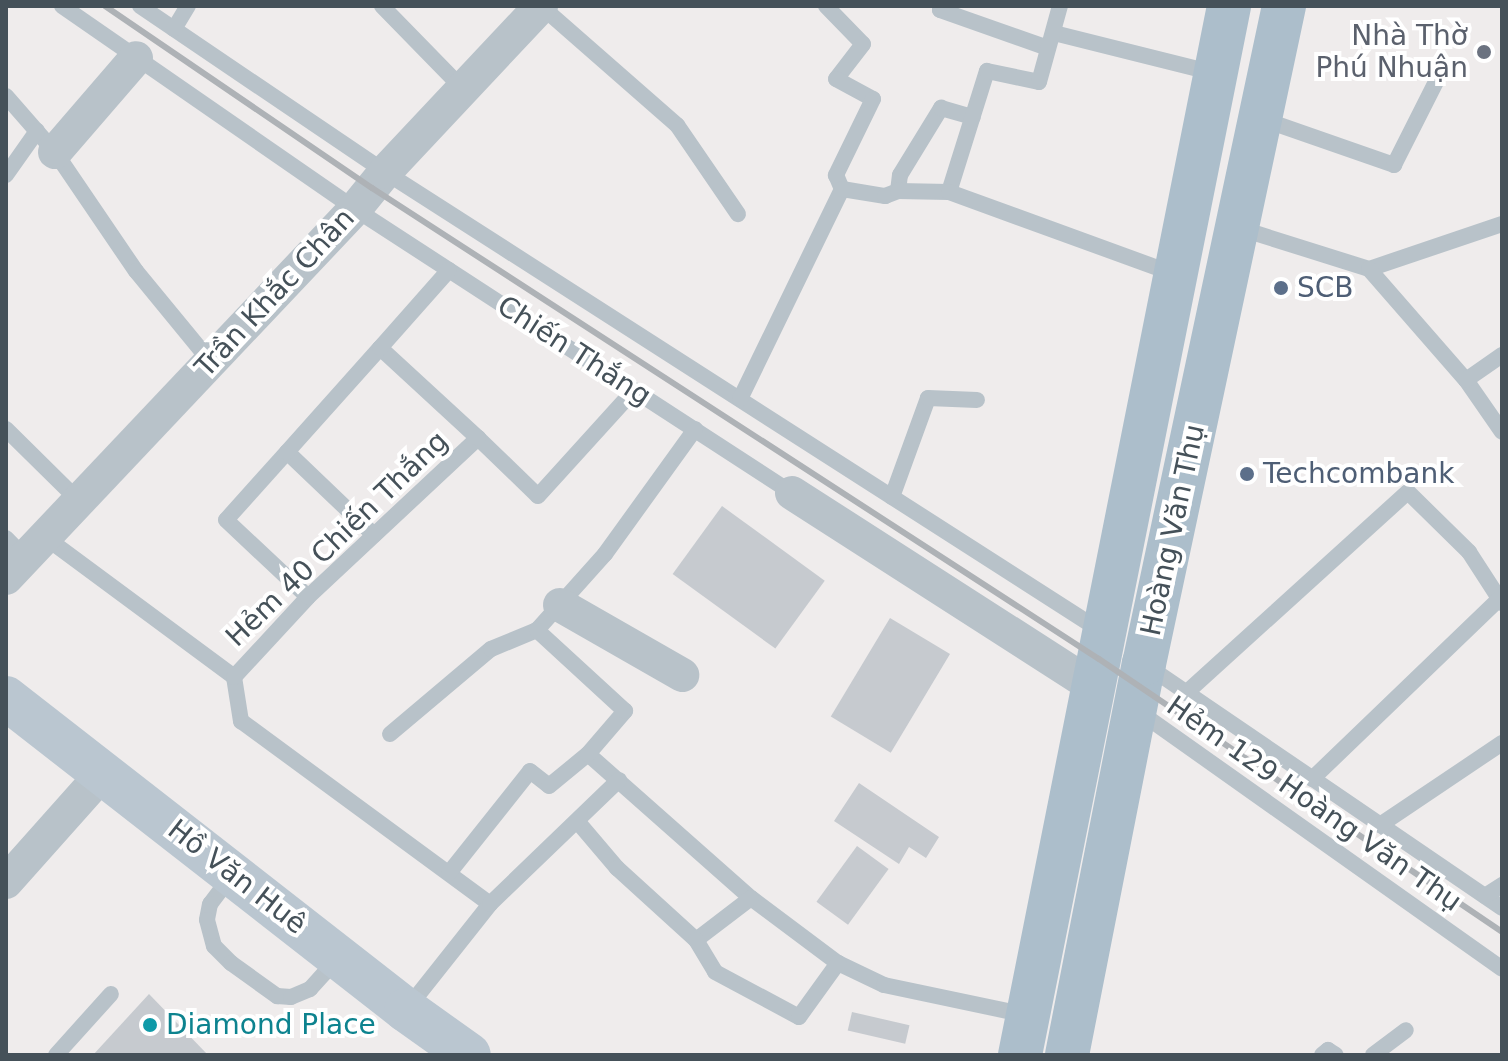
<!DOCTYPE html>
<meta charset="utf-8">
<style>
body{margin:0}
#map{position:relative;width:1508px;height:1061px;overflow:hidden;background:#efecec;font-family:"DejaVu Sans",sans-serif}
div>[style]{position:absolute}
.building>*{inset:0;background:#c6cacf;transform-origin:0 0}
.lane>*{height:16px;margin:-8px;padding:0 8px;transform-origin:8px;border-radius:8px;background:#b8c2c9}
.street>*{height:34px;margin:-17px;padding:0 17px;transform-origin:17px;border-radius:17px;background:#b8c2c9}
.secondary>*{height:44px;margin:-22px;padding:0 22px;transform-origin:22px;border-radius:22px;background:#bac6d0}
.primary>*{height:44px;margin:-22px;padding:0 22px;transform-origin:22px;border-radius:22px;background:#acbecb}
.rail>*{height:6px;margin:-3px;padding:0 3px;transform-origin:3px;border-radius:3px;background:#aeb2b6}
.dots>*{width:22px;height:22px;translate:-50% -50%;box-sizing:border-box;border:4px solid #fff;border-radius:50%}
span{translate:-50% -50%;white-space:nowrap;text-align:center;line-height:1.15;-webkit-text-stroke:8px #fff;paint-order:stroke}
.worship-label{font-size:28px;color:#5b616d}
.right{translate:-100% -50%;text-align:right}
.service-label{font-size:28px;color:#4e5e75}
.left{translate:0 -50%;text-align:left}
.street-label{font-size:28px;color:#455159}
.culture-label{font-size:28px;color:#0d838f}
.frame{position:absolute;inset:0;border:8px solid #455159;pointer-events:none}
</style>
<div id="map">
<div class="building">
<div style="left:722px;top:506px;width:127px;height:84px;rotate:36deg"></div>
<div style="left:890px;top:618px;width:70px;height:115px;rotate:31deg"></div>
<div style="clip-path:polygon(859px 783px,939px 837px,926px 858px,909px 847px,899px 864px,834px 821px)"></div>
<div style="left:857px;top:846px;width:39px;height:69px;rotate:36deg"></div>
<div style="clip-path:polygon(149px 994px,208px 1055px,93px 1055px)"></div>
<div style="left:852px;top:1012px;width:59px;height:19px;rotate:13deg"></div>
</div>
<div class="lane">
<div style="left:62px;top:6px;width:356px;rotate:34.7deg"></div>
<div style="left:355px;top:209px;width:521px;rotate:33.02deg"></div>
<div style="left:140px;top:6px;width:296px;rotate:34.1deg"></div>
<div style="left:385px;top:172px;width:850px;rotate:32.66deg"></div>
<div style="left:382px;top:6px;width:116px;rotate:45.7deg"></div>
<div style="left:541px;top:6px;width:181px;rotate:41.2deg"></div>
<div style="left:677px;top:125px;width:108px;rotate:55.6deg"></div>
<div style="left:826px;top:6px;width:53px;rotate:45.8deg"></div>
<div style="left:863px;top:44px;width:44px;rotate:127.6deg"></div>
<div style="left:836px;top:79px;width:42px;rotate:28.4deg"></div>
<div style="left:873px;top:99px;width:85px;rotate:116deg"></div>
<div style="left:836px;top:175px;width:15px;rotate:67deg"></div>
<div style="left:941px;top:6px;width:4px;rotate:104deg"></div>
<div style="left:940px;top:10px;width:114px;rotate:19.4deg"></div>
<div style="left:174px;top:29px;width:27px;rotate:-59deg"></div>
<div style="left:1054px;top:33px;width:165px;rotate:14deg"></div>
<div style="left:6px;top:96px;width:74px;rotate:48.8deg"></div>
<div style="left:55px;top:152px;width:144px;rotate:55.8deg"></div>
<div style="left:136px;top:271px;width:117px;rotate:50.6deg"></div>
<div style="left:1262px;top:119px;width:140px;rotate:19.2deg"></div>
<div style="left:1394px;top:165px;width:104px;rotate:-63.2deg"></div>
<div style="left:6px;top:175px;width:54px;rotate:-54.8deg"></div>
<div style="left:898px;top:191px;width:16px;rotate:-83deg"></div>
<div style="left:900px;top:175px;width:79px;rotate:-58.5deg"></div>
<div style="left:941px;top:108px;width:33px;rotate:16deg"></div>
<div style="left:949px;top:192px;width:127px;rotate:-72.6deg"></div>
<div style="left:987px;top:71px;width:53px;rotate:11.9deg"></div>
<div style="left:1039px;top:82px;width:79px;rotate:-74.6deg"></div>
<div style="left:1239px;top:228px;width:136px;rotate:17.5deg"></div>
<div style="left:1369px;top:269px;width:140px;rotate:-18.7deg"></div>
<div style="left:1369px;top:269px;width:147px;rotate:48.9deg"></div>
<div style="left:1466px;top:380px;width:63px;rotate:55.3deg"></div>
<div style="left:1466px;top:380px;width:44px;rotate:-34.8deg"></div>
<div style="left:740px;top:399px;width:233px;rotate:-64.1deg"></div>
<div style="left:842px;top:189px;width:44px;rotate:9.2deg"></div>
<div style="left:885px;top:196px;width:14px;rotate:-21deg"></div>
<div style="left:898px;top:191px;width:51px;rotate:1.1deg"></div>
<div style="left:949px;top:192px;width:239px;rotate:20deg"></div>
<div style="left:6px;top:429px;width:103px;rotate:44.6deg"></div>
<div style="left:478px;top:438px;width:83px;rotate:44deg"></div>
<div style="left:538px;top:496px;width:143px;rotate:-47.8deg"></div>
<div style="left:287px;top:452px;width:91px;rotate:131.9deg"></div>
<div style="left:226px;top:520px;width:112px;rotate:43.2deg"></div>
<div style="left:892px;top:497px;width:105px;rotate:-70deg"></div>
<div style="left:928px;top:398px;width:49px;rotate:2.3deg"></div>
<div style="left:374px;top:535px;width:120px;rotate:-136.3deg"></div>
<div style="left:287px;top:452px;width:140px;rotate:-48.2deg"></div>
<div style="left:45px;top:537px;width:235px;rotate:36.5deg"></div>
<div style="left:234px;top:677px;width:45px;rotate:81deg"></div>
<div style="left:241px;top:721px;width:309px;rotate:36.3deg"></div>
<div style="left:6px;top:538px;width:28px;rotate:46deg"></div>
<div style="left:1146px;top:665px;width:431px;rotate:34.3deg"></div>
<div style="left:234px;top:677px;width:109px;rotate:-47.2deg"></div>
<div style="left:308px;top:597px;width:233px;rotate:-43.1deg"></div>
<div style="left:478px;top:438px;width:133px;rotate:-137.4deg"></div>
<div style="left:380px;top:348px;width:104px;rotate:-48.5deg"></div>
<div style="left:1186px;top:693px;width:299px;rotate:-42.2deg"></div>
<div style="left:1408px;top:492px;width:86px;rotate:44.5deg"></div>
<div style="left:1469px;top:552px;width:61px;rotate:57.1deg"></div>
<div style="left:1138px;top:711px;width:446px;rotate:35.3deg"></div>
<div style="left:390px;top:734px;width:132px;rotate:-40.1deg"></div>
<div style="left:491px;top:649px;width:50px;rotate:-22.4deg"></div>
<div style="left:537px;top:630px;width:102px;rotate:-48.2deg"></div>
<div style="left:605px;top:554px;width:154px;rotate:-54.2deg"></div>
<div style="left:588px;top:754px;width:217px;rotate:41.5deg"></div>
<div style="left:751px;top:898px;width:109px;rotate:36.8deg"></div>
<div style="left:838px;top:963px;width:51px;rotate:25.6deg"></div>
<div style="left:884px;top:985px;width:145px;rotate:11.9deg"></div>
<div style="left:1312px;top:779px;width:264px;rotate:-43.9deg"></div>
<div style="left:577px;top:821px;width:62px;rotate:49.6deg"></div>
<div style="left:617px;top:868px;width:107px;rotate:42.3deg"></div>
<div style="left:696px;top:940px;width:69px;rotate:-37.4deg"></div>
<div style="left:1380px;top:825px;width:147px;rotate:-33.9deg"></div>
<div style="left:449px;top:873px;width:130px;rotate:-51.5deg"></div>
<div style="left:530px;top:771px;width:24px;rotate:38deg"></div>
<div style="left:549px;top:786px;width:50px;rotate:-39.4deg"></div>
<div style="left:588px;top:754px;width:57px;rotate:-49.3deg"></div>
<div style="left:625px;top:711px;width:120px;rotate:-137.4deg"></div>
<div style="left:232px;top:875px;width:36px;rotate:127deg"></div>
<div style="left:210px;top:904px;width:16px;rotate:101deg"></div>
<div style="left:207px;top:920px;width:27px;rotate:75deg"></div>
<div style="left:214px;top:946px;width:24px;rotate:45deg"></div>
<div style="left:231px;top:963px;width:57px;rotate:35.7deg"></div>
<div style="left:277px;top:996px;width:14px;rotate:4deg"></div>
<div style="left:291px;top:997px;width:21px;rotate:-23deg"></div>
<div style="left:310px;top:989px;width:42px;rotate:-47.9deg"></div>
<div style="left:1485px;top:896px;width:20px;rotate:-33deg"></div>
<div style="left:696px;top:940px;width:37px;rotate:59deg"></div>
<div style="left:715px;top:972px;width:95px;rotate:28.2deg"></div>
<div style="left:799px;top:1017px;width:67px;rotate:-54.2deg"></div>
<div style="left:406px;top:1010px;width:135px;rotate:-51.6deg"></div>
<div style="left:490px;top:904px;width:179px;rotate:-43.9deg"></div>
<div style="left:56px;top:1055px;width:82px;rotate:-48deg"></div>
<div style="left:1322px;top:1055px;width:8px;rotate:-40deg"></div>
<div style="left:1328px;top:1050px;width:9px;rotate:32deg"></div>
<div style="left:1373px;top:1055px;width:41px;rotate:-37.1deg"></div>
</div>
<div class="street">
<div style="left:55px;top:152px;width:124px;rotate:-49.2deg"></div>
<div style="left:792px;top:493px;width:359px;rotate:32.7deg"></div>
<div style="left:6px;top:578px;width:508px;rotate:-46.6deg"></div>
<div style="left:355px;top:209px;width:48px;rotate:-51deg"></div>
<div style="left:385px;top:172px;width:228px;rotate:-46.8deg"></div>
<div style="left:560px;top:605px;width:141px;rotate:29.8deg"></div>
<div style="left:6px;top:882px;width:147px;rotate:-48.3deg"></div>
</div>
<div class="secondary">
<div style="left:6px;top:698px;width:507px;rotate:37.95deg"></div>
<div style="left:406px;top:1010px;width:77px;rotate:35.5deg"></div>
</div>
<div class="primary">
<div style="left:1020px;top:1055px;width:1070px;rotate:-78.73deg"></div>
<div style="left:1067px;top:1055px;width:399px;rotate:-78.9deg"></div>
<div style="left:1144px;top:664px;width:673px;rotate:-77.99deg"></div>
</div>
<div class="rail">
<div style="left:105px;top:6px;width:323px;rotate:34.3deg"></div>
<div style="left:372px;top:188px;width:866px;rotate:32.94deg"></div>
<div style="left:1099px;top:659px;width:487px;rotate:34.1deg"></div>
</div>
<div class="dots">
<div style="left:1484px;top:52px;background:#6b7280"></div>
<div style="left:1281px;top:288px;background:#5c6f8a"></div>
<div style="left:1247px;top:474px;background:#5c6f8a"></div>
<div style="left:150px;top:1025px;background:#0f9aa8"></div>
</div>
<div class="worship-label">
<span class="right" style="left:1468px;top:52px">Nhà Thờ<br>Phú Nhuận</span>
</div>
<div class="service-label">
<span class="left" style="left:1297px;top:288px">SCB</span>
<span class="left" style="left:1263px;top:474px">Techcombank</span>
</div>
<div class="street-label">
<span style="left:275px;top:293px;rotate:-47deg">Trần Khắc Chân</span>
<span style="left:574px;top:351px;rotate:33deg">Chiến Thắng</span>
<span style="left:1173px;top:530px;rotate:-78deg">Hoàng Văn Thụ</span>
<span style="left:337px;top:539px;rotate:-44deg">Hẻm 40 Chiến Thắng</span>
<span style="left:1314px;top:804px;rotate:35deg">Hẻm 129 Hoàng Văn Thụ</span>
<span style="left:237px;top:877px;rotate:38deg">Hồ Văn Huê</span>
</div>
<div class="culture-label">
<span class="left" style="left:166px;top:1025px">Diamond Place</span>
</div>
<div class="frame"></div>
</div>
